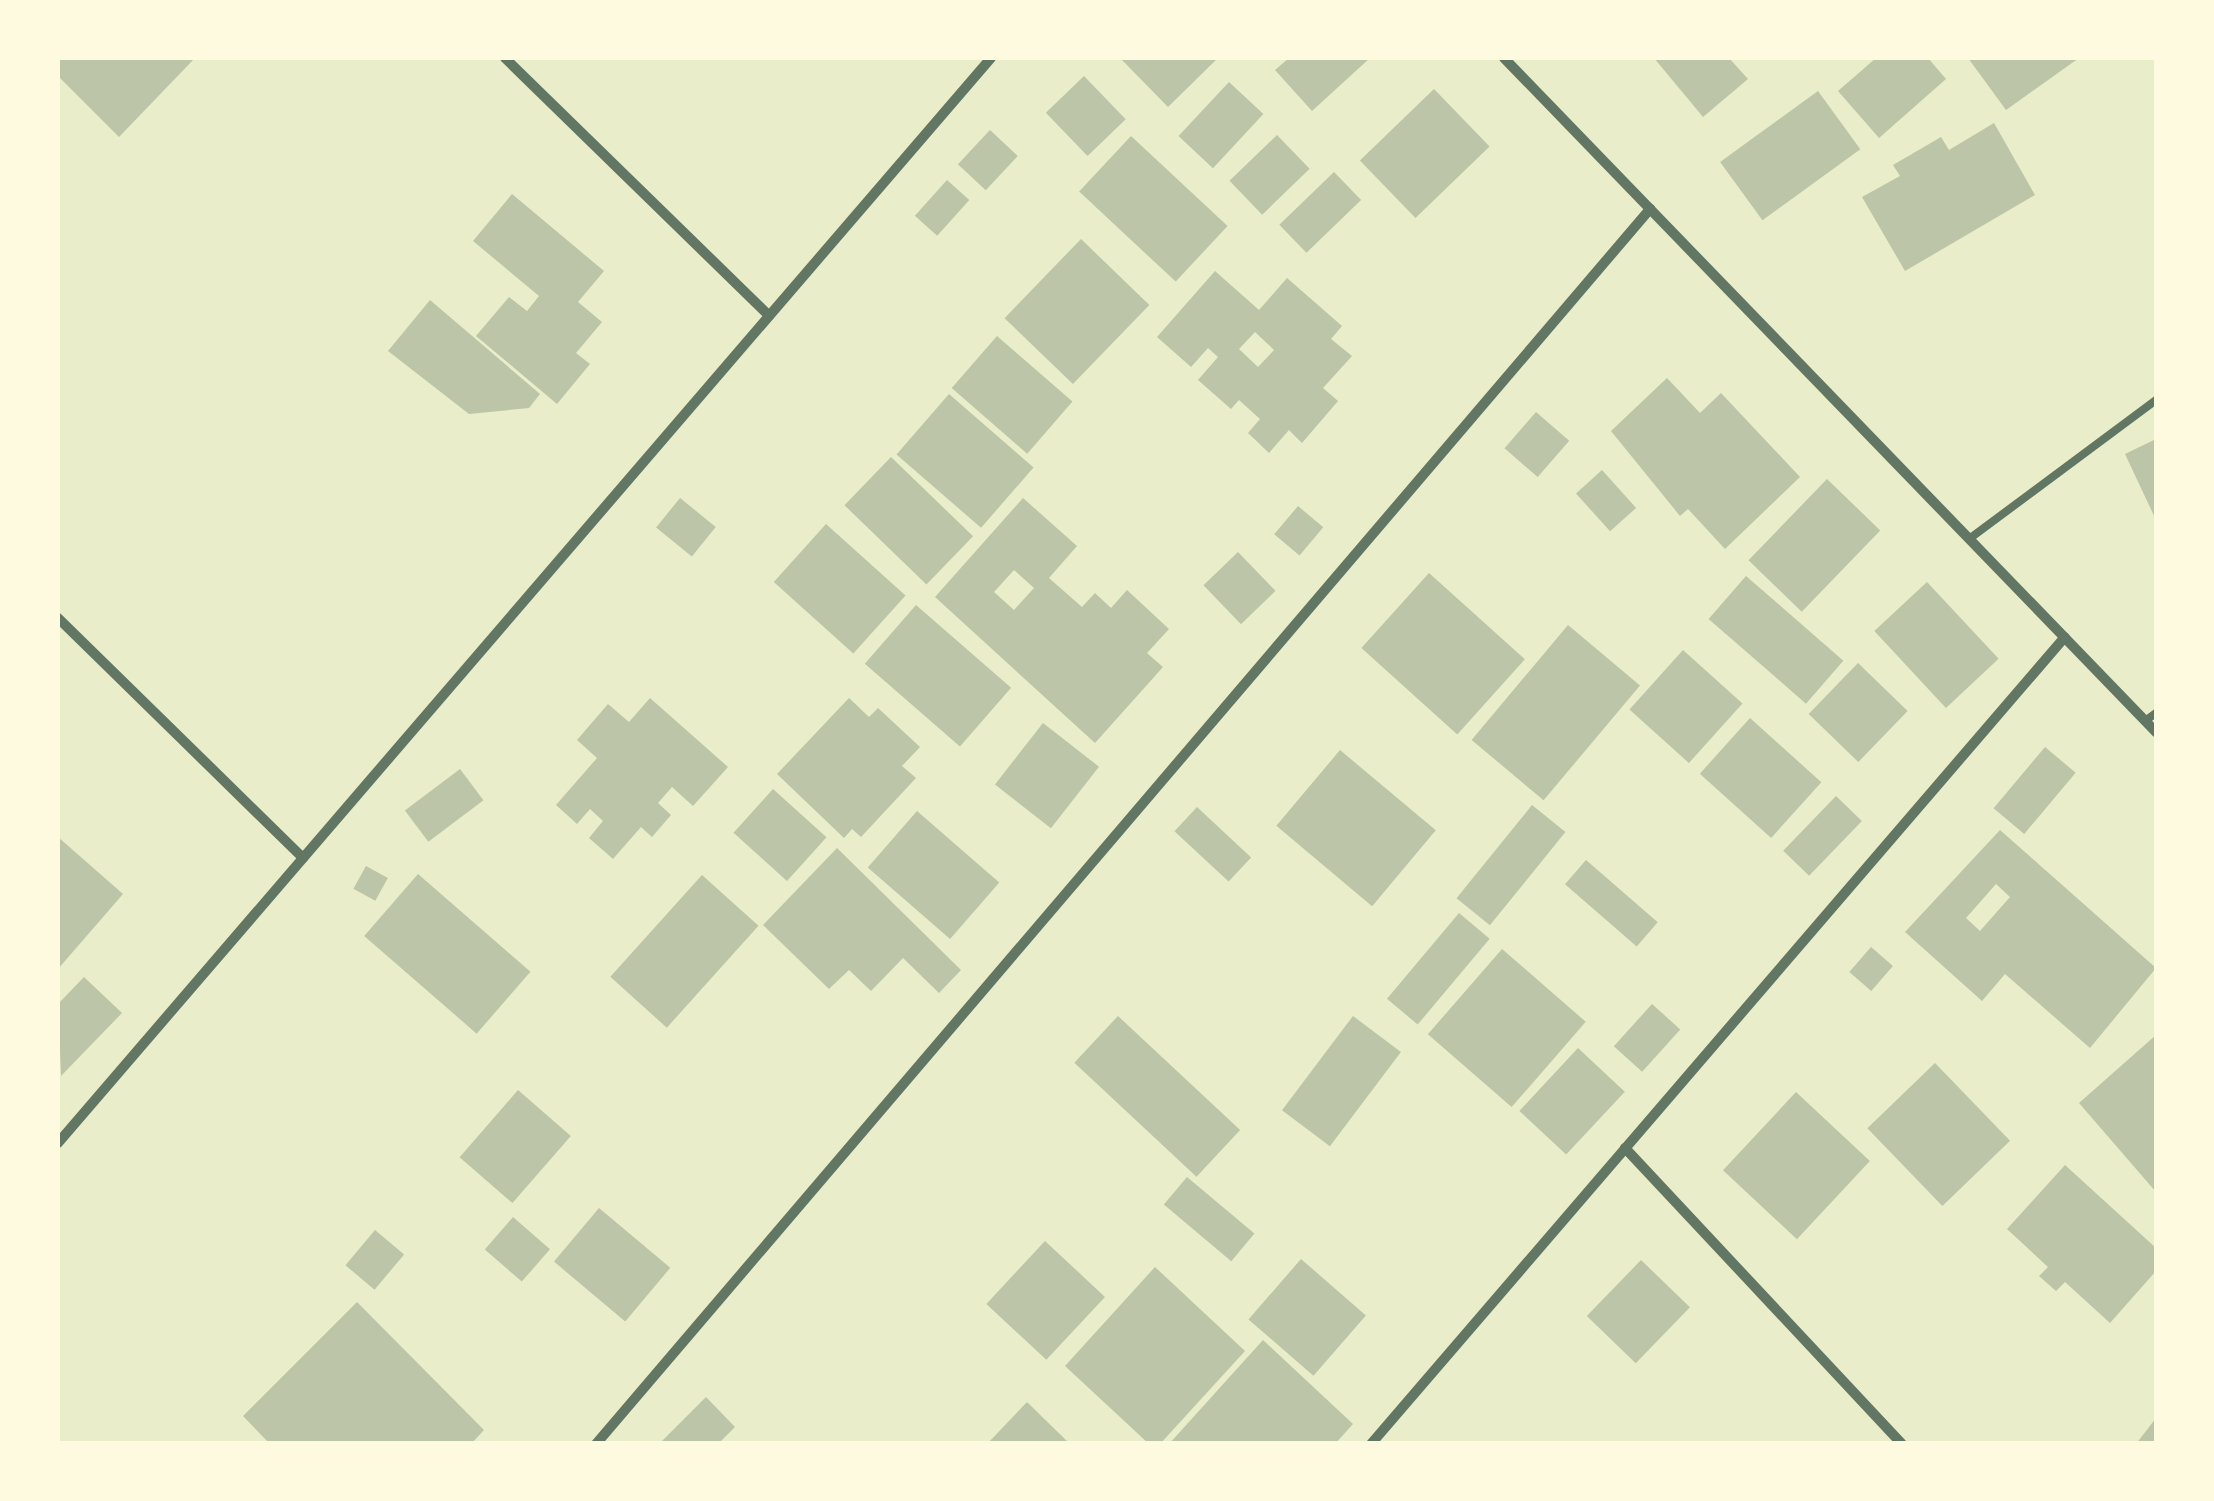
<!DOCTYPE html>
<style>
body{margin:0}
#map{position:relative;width:2214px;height:1501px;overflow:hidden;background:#e9edc9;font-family:Arial,sans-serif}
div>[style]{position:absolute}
.building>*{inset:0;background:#bcc5a7;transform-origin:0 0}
.service>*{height:8px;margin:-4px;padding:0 4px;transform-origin:4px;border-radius:4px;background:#617663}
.minor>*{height:10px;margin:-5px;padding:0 5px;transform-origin:5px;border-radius:5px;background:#617663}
span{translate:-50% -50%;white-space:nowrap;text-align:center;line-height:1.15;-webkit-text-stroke:8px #fefae0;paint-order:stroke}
.frame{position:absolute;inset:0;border:60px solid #fefae0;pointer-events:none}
</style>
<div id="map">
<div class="building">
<div style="clip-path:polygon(58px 58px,193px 58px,194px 59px,119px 137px,58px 76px)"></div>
<div style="clip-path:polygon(1120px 58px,1218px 58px,1168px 107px)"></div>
<div style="clip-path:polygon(1289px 58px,1370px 58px,1312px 111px,1275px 70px)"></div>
<div style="clip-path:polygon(1654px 58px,1729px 58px,1748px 79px,1703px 117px)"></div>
<div style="clip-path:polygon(1876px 58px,1928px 58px,1946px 79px,1879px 138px,1838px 91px)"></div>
<div style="clip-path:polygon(1968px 58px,2079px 58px,2006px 110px)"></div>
<div style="left:1084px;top:76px;width:60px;height:53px;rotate:46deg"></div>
<div style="left:1229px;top:82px;width:47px;height:74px;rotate:43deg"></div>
<div style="left:1434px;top:89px;width:80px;height:103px;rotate:46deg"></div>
<div style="left:1818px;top:91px;width:72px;height:121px;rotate:54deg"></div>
<div style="clip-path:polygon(1994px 123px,2035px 195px,1905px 271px,1862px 197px,1900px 176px,1893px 165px,1941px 137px,1949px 150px)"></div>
<div style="left:990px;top:130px;width:38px;height:47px;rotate:43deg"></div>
<div style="left:1277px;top:135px;width:47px;height:66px;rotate:46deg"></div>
<div style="left:1131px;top:136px;width:132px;height:76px;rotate:43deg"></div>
<div style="left:1334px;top:172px;width:39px;height:76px;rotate:46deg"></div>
<div style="left:947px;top:180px;width:30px;height:48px;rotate:42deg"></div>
<div style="clip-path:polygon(512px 194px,604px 271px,578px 302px,602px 322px,576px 353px,590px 364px,557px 404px,476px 336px,509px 297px,527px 311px,539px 296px,473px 241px)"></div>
<div style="left:1081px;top:239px;width:95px;height:110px;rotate:44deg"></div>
<div style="clip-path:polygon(evenodd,1215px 271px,1259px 310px,1287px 278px,1342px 326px,1331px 339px,1352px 356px,1323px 388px,1338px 401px,1302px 443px,1289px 430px,1269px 453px,1248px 433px,1260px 419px,1239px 400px,1231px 409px,1198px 380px,1218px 357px,1208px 348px,1191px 367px,1157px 337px,1215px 271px,1255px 332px,1274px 350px,1258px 367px,1239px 349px,1255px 332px)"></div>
<div style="clip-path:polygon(430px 300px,540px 394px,529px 408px,469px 414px,388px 351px)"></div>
<div style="left:997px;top:336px;width:100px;height:69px;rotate:41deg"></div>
<div style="clip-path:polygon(1667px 378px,1700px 413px,1721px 393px,1800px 477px,1725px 549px,1688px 509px,1680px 516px,1611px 431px)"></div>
<div style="left:949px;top:394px;width:112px;height:80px;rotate:41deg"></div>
<div style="left:1536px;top:412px;width:44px;height:48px;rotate:41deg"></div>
<div style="clip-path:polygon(2156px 439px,2156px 520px,2125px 454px)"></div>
<div style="left:891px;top:457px;width:114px;height:67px;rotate:44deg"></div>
<div style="left:1602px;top:470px;width:51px;height:35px;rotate:48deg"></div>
<div style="left:1827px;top:479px;width:74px;height:113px;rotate:44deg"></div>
<div style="left:680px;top:498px;width:46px;height:38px;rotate:39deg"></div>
<div style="clip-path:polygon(evenodd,1023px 498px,1077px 546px,1049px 578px,1082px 607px,1095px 593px,1111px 608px,1127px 590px,1169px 629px,1147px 653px,1163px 667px,1095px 743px,935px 597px,1023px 498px,1014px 570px,1034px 588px,1014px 610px,994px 592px,1014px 570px)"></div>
<div style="left:1298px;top:506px;width:33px;height:37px;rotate:40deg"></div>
<div style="left:826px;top:524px;width:107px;height:78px;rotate:42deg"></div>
<div style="left:1238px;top:552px;width:54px;height:48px;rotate:46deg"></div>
<div style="left:1429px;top:573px;width:129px;height:101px;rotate:42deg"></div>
<div style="left:1746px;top:576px;width:129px;height:57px;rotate:41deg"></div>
<div style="left:1927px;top:582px;width:105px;height:72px;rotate:47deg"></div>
<div style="left:916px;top:605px;width:126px;height:78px;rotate:41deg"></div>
<div style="left:1568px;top:625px;width:94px;height:150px;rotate:40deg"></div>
<div style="left:1683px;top:650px;width:80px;height:80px;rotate:42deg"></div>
<div style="left:1858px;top:663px;width:69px;height:71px;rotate:44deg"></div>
<div style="clip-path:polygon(650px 698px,728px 767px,693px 806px,672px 787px,658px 803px,671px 815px,652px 837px,641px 827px,613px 859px,589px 838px,603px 821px,590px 809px,577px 824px,556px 805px,597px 758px,577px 740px,608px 704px,629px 722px)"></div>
<div style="clip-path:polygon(849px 698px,869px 717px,878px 708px,920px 747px,902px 766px,916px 778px,861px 837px,852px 829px,844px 838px,777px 774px)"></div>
<div style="left:1750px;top:718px;width:96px;height:75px;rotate:42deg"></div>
<div style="left:1043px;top:723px;width:71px;height:78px;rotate:38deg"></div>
<div style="left:2045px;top:747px;width:40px;height:80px;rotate:40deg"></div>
<div style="left:1340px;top:750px;width:125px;height:99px;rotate:40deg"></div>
<div style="left:460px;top:769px;width:39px;height:69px;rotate:53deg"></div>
<div style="left:773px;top:789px;width:72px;height:59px;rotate:42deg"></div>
<div style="left:1836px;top:796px;width:36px;height:76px;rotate:44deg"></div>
<div style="left:1532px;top:805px;width:43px;height:120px;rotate:39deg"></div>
<div style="left:1197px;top:807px;width:74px;height:33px;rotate:43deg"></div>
<div style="left:917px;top:811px;width:109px;height:75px;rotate:41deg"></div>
<div style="clip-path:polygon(evenodd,2000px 830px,2156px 968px,2090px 1048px,2005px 974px,1982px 1001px,1905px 932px,2000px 830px,1996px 884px,2010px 897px,1980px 931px,1966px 918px,1996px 884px)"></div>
<div style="clip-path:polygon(58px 837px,123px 894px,58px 969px)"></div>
<div style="clip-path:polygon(837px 848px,961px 970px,939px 993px,903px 958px,871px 991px,849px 970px,829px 989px,763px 925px)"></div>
<div style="left:1586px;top:860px;width:95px;height:32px;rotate:41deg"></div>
<div style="left:366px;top:866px;width:25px;height:26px;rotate:29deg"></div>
<div style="left:418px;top:874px;width:149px;height:82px;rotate:41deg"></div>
<div style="left:702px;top:875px;width:76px;height:137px;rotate:42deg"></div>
<div style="left:1459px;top:913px;width:40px;height:112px;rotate:40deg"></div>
<div style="left:1871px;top:947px;width:29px;height:33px;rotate:41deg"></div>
<div style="left:1502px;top:949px;width:111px;height:113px;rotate:41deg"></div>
<div style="clip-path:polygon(84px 977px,122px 1013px,61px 1076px,58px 1004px)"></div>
<div style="left:1652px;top:1004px;width:38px;height:57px;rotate:42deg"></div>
<div style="left:1118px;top:1016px;width:167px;height:64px;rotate:43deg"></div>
<div style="left:1353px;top:1016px;width:60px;height:118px;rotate:37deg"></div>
<div style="clip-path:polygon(2156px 1035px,2156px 1192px,2079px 1103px)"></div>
<div style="left:1578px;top:1048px;width:64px;height:86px;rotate:43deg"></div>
<div style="left:1935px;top:1063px;width:108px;height:94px;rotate:46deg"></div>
<div style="left:518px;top:1090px;width:70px;height:89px;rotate:41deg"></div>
<div style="left:1796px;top:1092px;width:101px;height:107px;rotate:43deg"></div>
<div style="clip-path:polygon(2065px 1165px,2156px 1248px,2156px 1271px,2110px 1323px,2065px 1282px,2056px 1291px,2039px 1276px,2048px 1267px,2007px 1229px)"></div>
<div style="left:1187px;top:1177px;width:88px;height:36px;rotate:40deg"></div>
<div style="left:599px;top:1208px;width:93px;height:70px;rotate:40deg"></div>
<div style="left:513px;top:1217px;width:49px;height:43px;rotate:41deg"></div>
<div style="left:375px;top:1230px;width:38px;height:46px;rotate:40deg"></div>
<div style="left:1045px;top:1241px;width:82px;height:86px;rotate:43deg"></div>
<div style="left:1301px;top:1259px;width:86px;height:80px;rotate:41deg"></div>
<div style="left:1641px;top:1260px;width:68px;height:78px;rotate:44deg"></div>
<div style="clip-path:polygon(1155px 1267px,1245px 1351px,1160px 1444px,1149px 1444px,1065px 1366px)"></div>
<div style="clip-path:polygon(357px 1302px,484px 1430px,471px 1444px,270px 1444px,243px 1416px)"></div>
<div style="clip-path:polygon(1263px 1340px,1353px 1424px,1335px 1444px,1169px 1444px)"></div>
<div style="clip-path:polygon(706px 1397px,735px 1427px,718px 1444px,659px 1444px)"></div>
<div style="clip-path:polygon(1027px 1402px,1070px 1444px,987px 1444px)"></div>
<div style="clip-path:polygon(2156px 1418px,2156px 1444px,2136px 1444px)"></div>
</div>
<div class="service">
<div style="left:1969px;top:539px;width:233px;rotate:-36.6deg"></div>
<div style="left:2145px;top:721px;width:14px;rotate:-36deg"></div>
</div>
<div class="minor">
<div style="left:505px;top:58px;width:369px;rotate:44.3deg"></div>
<div style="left:1504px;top:58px;width:938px;rotate:45.95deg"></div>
<div style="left:58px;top:618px;width:343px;rotate:44.4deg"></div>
<div style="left:58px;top:1143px;width:1431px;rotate:-49.31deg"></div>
<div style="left:1625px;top:1148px;width:405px;rotate:46.9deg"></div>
<div style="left:596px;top:1444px;width:1624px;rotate:-49.52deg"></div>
<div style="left:1371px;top:1444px;width:1064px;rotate:-49.31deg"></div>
</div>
<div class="frame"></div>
</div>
